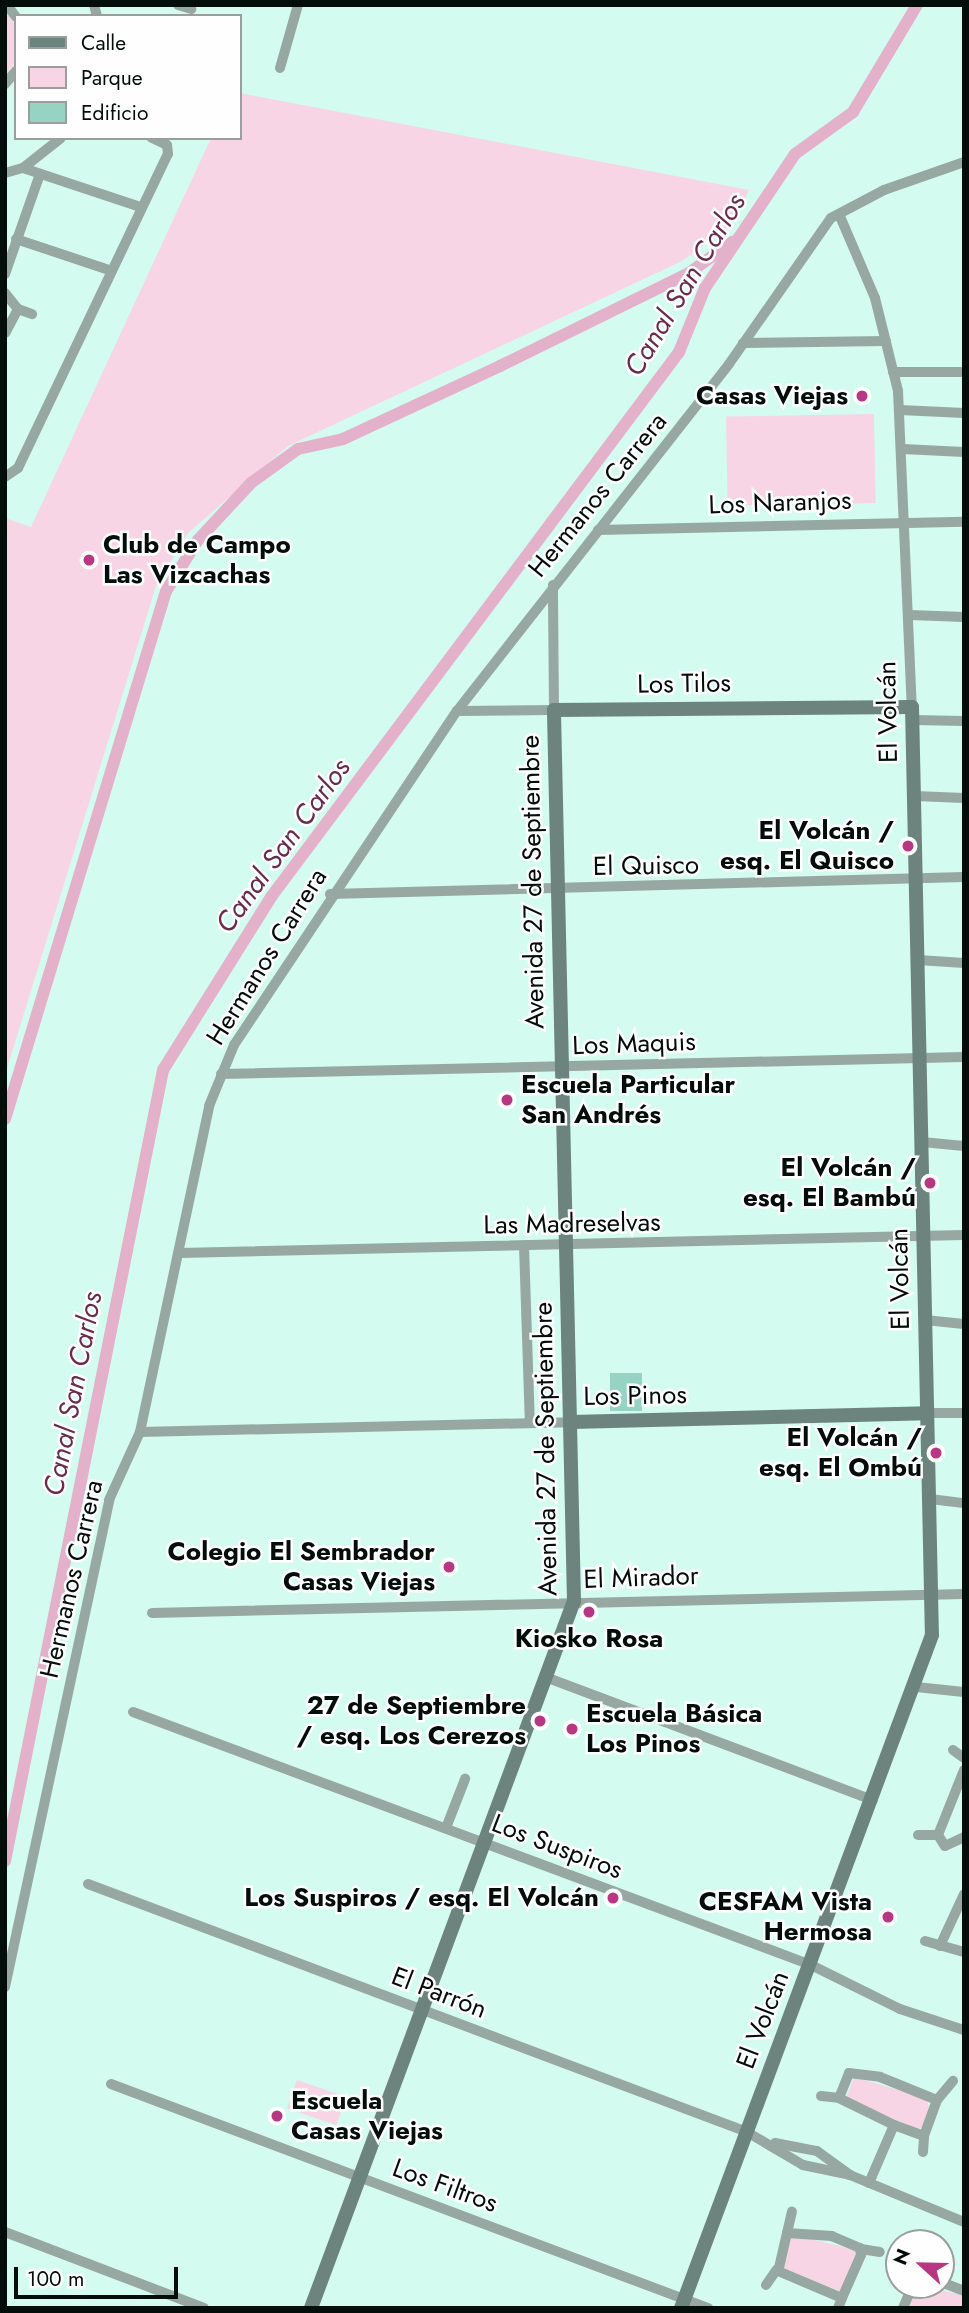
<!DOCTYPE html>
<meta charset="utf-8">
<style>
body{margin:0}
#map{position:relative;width:969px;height:2313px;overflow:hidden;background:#d4fbef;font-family:Jost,sans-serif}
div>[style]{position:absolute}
.green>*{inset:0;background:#f7d5e5;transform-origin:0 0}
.canal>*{height:12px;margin:-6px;padding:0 6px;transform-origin:6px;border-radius:6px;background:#e4b1ca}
.building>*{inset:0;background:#96d3c3;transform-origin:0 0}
.street>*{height:10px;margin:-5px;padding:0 5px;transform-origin:5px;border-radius:5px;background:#97a8a3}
.secondary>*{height:14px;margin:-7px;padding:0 7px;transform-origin:7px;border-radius:7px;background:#6c847d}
.dots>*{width:19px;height:19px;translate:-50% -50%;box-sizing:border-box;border:4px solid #fefefe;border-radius:50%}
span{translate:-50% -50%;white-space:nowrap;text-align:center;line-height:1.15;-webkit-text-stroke:5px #fefefe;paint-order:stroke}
.poi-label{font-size:26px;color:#030e0b;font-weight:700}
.right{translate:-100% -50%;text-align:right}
.left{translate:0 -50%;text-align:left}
.street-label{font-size:26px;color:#030e0b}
.water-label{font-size:28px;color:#692c4e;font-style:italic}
.frame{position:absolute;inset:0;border:7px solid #030e0b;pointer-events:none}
.legend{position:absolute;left:14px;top:14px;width:228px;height:126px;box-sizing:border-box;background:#fefefe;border:2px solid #9a9e9d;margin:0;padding:9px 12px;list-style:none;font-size:21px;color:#030e0b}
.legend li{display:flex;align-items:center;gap:14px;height:35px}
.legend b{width:35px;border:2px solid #9a9e9d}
.north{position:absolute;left:885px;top:2229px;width:70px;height:70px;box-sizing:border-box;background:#fefefe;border:2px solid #9a9e9d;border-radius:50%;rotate:292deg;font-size:19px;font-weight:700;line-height:28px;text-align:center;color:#030e0b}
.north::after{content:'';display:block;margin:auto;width:24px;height:32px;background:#b73783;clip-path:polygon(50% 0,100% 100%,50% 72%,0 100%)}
.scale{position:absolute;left:14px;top:2267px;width:164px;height:32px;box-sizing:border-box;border:4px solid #030e0b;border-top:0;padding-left:9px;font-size:21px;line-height:24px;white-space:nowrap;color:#030e0b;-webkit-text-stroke:5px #fefefe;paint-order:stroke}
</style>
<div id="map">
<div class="green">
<div style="clip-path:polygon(5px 10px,16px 27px,16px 60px,5px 77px)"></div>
<div style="clip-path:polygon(240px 93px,749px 190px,733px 224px,682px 261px,288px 446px,188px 533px,156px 586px,5px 1075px,5px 518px,31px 527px,211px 138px,240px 138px)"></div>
<div style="left:874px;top:414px;width:89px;height:148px;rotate:89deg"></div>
<div style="clip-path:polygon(854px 2077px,926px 2098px,930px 2110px,923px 2126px,918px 2130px,846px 2098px)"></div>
<div style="left:297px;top:2080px;width:52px;height:30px;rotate:19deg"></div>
<div style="clip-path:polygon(791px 2234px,859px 2251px,842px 2292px,778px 2266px)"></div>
<div style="clip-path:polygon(914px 2285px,964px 2295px,964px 2308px,905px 2308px)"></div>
</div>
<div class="canal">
<div style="left:5px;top:1119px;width:552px;rotate:-73.04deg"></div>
<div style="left:166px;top:591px;width:60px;rotate:-57.9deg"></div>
<div style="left:198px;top:540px;width:78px;rotate:-47.1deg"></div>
<div style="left:251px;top:483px;width:58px;rotate:-35.9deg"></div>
<div style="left:298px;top:449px;width:46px;rotate:-12.5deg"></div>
<div style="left:343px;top:439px;width:173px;rotate:-24.9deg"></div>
<div style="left:500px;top:366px;width:211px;rotate:-26.2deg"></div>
<div style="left:689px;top:273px;width:53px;rotate:-35.8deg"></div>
<div style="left:5px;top:1861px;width:807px;rotate:-78.7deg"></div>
<div style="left:163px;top:1070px;width:204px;rotate:-58deg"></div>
<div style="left:271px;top:897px;width:681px;rotate:-53.18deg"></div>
<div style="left:679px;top:352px;width:69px;rotate:-67.9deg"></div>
<div style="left:705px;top:288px;width:161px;rotate:-56.1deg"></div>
<div style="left:795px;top:154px;width:72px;rotate:-35.9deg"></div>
<div style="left:853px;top:112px;width:125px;rotate:-59.1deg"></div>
</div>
<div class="building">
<div style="left:610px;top:1373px;width:32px;height:38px"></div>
</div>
<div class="street">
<div style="left:7px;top:5px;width:15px;rotate:53deg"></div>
<div style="left:94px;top:5px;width:11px;rotate:75deg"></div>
<div style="left:178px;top:5px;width:14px;rotate:17deg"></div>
<div style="left:280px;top:68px;width:66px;rotate:-74.1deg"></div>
<div style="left:5px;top:84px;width:17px;rotate:-50deg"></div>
<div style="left:23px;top:168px;width:123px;rotate:18.4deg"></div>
<div style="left:5px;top:173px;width:19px;rotate:-16deg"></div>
<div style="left:23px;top:168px;width:48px;rotate:-38.3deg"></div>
<div style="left:839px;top:214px;width:91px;rotate:66.8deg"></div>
<div style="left:875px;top:298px;width:96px;rotate:76.1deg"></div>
<div style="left:898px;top:391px;width:316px;rotate:87.5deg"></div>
<div style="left:16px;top:239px;width:98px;rotate:18.4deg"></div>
<div style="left:5px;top:274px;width:106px;rotate:-70.7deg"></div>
<div style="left:5px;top:293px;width:21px;rotate:51deg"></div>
<div style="left:18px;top:309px;width:27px;rotate:118deg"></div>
<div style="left:18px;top:309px;width:15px;rotate:20deg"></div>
<div style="left:743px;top:343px;width:143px;rotate:-0.8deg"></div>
<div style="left:893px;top:372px;width:71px"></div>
<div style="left:900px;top:410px;width:64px;rotate:2.7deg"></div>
<div style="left:903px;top:449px;width:61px;rotate:2.8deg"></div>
<div style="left:5px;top:477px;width:16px;rotate:-35deg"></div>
<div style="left:18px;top:468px;width:348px;rotate:-64.5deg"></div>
<div style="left:168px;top:154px;width:9px;rotate:-96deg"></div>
<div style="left:167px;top:145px;width:17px;rotate:-155deg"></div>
<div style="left:598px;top:530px;width:366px;rotate:-1.3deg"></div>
<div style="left:910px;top:615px;width:54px;rotate:2.1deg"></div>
<div style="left:457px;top:711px;width:97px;rotate:-0.6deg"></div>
<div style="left:554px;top:710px;width:125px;rotate:-90.5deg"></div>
<div style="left:913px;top:720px;width:51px;rotate:1.1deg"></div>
<div style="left:915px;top:796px;width:49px;rotate:2.3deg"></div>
<div style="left:330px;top:894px;width:634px;rotate:-1.54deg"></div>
<div style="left:918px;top:960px;width:46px;rotate:3.7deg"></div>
<div style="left:221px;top:1074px;width:743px;rotate:-1.31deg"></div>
<div style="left:922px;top:1142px;width:42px;rotate:5.4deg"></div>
<div style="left:524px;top:1246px;width:177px;rotate:88.1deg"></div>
<div style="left:180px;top:1253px;width:784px;rotate:-1.32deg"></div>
<div style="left:925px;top:1320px;width:39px;rotate:6deg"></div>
<div style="left:927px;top:1413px;width:37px"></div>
<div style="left:140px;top:1432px;width:431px;rotate:-1.3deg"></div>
<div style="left:930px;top:1499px;width:34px;rotate:7deg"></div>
<div style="left:152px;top:1613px;width:812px;rotate:-1.34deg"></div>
<div style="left:548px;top:1678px;width:347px;rotate:20.6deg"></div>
<div style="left:916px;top:1687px;width:48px;rotate:5.9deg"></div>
<div style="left:133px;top:1712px;width:724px;rotate:20.46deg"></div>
<div style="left:811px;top:1965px;width:99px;rotate:26.3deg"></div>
<div style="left:900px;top:2009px;width:67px;rotate:18.2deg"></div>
<div style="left:953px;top:1750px;width:14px;rotate:36deg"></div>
<div style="left:964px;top:1770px;width:70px;rotate:111.8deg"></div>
<div style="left:938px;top:1835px;width:13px;rotate:58deg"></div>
<div style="left:945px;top:1846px;width:21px;rotate:-25deg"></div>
<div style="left:446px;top:1828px;width:53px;rotate:-68.8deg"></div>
<div style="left:918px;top:1835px;width:20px"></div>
<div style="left:88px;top:1884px;width:704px;rotate:20.62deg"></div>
<div style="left:747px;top:2132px;width:65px;rotate:30.5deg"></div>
<div style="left:803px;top:2165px;width:48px;rotate:12deg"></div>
<div style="left:850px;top:2175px;width:123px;rotate:22.4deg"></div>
<div style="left:925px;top:1941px;width:41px;rotate:15.8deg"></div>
<div style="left:940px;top:1946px;width:57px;rotate:-65.2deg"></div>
<div style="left:5px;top:1987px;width:498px;rotate:-77.9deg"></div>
<div style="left:109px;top:1500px;width:75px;rotate:-65.5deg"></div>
<div style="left:140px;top:1432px;width:333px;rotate:-78deg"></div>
<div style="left:209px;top:1106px;width:66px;rotate:-67.7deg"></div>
<div style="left:234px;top:1045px;width:402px;rotate:-56.3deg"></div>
<div style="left:457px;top:711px;width:441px;rotate:-51.9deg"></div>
<div style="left:729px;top:364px;width:178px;rotate:-55.1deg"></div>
<div style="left:831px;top:218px;width:60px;rotate:-27.8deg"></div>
<div style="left:884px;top:190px;width:85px;rotate:-19.3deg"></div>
<div style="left:111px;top:2084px;width:638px;rotate:20.57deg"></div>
<div style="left:821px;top:2096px;width:18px;rotate:6deg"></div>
<div style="left:937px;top:2100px;width:25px;rotate:-50deg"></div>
<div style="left:775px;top:2143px;width:43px;rotate:10.8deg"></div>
<div style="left:817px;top:2151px;width:41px;rotate:36deg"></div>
<div style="left:923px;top:2152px;width:16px;rotate:-86deg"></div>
<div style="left:869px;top:2183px;width:63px;rotate:-66.7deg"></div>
<div style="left:894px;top:2125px;width:61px;rotate:-153.9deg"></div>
<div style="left:839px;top:2098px;width:27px;rotate:-68deg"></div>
<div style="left:849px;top:2073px;width:31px;rotate:7deg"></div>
<div style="left:880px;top:2077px;width:61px;rotate:22deg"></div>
<div style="left:937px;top:2100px;width:38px;rotate:110deg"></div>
<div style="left:924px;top:2136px;width:32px;rotate:-160deg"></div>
<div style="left:5px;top:2232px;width:213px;rotate:20.9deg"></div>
<div style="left:787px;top:2233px;width:22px;rotate:-77deg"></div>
<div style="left:861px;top:2249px;width:19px;rotate:9deg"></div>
<div style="left:941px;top:2282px;width:25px;rotate:21deg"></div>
<div style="left:766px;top:2285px;width:19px;rotate:-55deg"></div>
<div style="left:838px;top:2308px;width:11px;rotate:-68deg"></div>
<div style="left:842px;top:2298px;width:47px;rotate:-66.2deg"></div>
<div style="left:861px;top:2255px;width:7px;rotate:-98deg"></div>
<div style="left:860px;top:2248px;width:30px;rotate:-157deg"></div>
<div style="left:832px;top:2236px;width:45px;rotate:-176.2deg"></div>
<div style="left:787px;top:2233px;width:39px;rotate:103deg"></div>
<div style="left:778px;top:2271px;width:69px;rotate:22.9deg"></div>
<div style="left:903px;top:2308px;width:25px;rotate:-67deg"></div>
</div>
<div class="secondary">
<div style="left:571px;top:1422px;width:356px;rotate:-1.4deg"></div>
<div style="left:311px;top:2308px;width:754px;rotate:-69.6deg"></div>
<div style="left:574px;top:1601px;width:891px;rotate:-91.29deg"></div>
<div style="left:554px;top:710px;width:358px;rotate:-0.5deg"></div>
<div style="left:912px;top:707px;width:928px;rotate:88.77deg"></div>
<div style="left:932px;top:1635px;width:718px;rotate:110.45deg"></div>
</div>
<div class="dots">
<div style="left:862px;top:396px;background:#b73783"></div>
<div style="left:89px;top:560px;background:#b73783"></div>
<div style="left:908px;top:846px;background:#b73783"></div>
<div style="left:507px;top:1100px;background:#b73783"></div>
<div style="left:930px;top:1183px;background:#b73783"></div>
<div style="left:936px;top:1453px;background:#b73783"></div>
<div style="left:449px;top:1567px;background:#b73783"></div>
<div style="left:589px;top:1612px;background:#b73783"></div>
<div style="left:540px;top:1721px;background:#b73783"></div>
<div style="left:572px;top:1729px;background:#b73783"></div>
<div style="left:613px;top:1898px;background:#b73783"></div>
<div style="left:888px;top:1917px;background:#b73783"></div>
<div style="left:277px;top:2116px;background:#b73783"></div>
</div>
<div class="poi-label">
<span class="right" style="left:848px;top:396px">Casas Viejas</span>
<span class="left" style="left:103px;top:560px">Club de Campo<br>Las Vizcachas</span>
<span class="right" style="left:894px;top:846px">El Volcán /<br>esq. El Quisco</span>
<span class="left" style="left:521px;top:1100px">Escuela Particular<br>San Andrés</span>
<span class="right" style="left:916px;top:1183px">El Volcán /<br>esq. El Bambú</span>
<span class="right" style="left:922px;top:1453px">El Volcán /<br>esq. El Ombú</span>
<span class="right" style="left:435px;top:1567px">Colegio El Sembrador<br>Casas Viejas</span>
<span style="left:589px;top:1639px">Kiosko Rosa</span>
<span class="right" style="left:526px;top:1721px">27 de Septiembre<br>/ esq. Los Cerezos</span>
<span class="left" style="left:586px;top:1729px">Escuela Básica<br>Los Pinos</span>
<span class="right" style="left:599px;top:1898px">Los Suspiros / esq. El Volcán</span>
<span class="right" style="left:872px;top:1917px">CESFAM Vista<br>Hermosa</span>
<span class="left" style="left:291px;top:2116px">Escuela<br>Casas Viejas</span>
</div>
<div class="street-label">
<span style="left:598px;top:495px;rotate:-51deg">Hermanos Carrera</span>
<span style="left:780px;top:503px;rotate:-2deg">Los Naranjos</span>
<span style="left:684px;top:684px;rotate:-1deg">Los Tilos</span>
<span style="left:888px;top:712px;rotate:-91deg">El Volcán</span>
<span style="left:646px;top:866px;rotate:-1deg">El Quisco</span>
<span style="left:533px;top:882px;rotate:-91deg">Avenida 27 de Septiembre</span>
<span style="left:267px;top:957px;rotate:-58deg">Hermanos Carrera</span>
<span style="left:634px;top:1044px;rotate:-2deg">Los Maquis</span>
<span style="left:572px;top:1224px;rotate:-1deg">Las Madreselvas</span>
<span style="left:900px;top:1279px;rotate:-91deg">El Volcán</span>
<span style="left:635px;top:1396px;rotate:-1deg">Los Pinos</span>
<span style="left:546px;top:1449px;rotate:-91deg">Avenida 27 de Septiembre</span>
<span style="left:641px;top:1578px;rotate:-2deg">El Mirador</span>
<span style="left:72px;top:1579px;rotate:-77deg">Hermanos Carrera</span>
<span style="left:557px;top:1847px;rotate:21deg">Los Suspiros</span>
<span style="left:439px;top:1993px;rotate:21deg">El Parrón</span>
<span style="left:763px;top:2020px;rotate:-69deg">El Volcán</span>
<span style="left:445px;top:2186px;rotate:20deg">Los Filtros</span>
</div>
<div class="water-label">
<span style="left:685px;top:285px;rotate:-59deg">Canal San Carlos</span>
<span style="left:283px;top:846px;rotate:-54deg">Canal San Carlos</span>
<span style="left:73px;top:1394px;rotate:-79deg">Canal San Carlos</span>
</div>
<div class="frame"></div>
<ul class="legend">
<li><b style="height:9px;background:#6c847d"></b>Calle</li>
<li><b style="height:19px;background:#f7d5e5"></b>Parque</li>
<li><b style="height:19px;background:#96d3c3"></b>Edificio</li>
</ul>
<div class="north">N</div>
<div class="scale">100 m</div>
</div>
